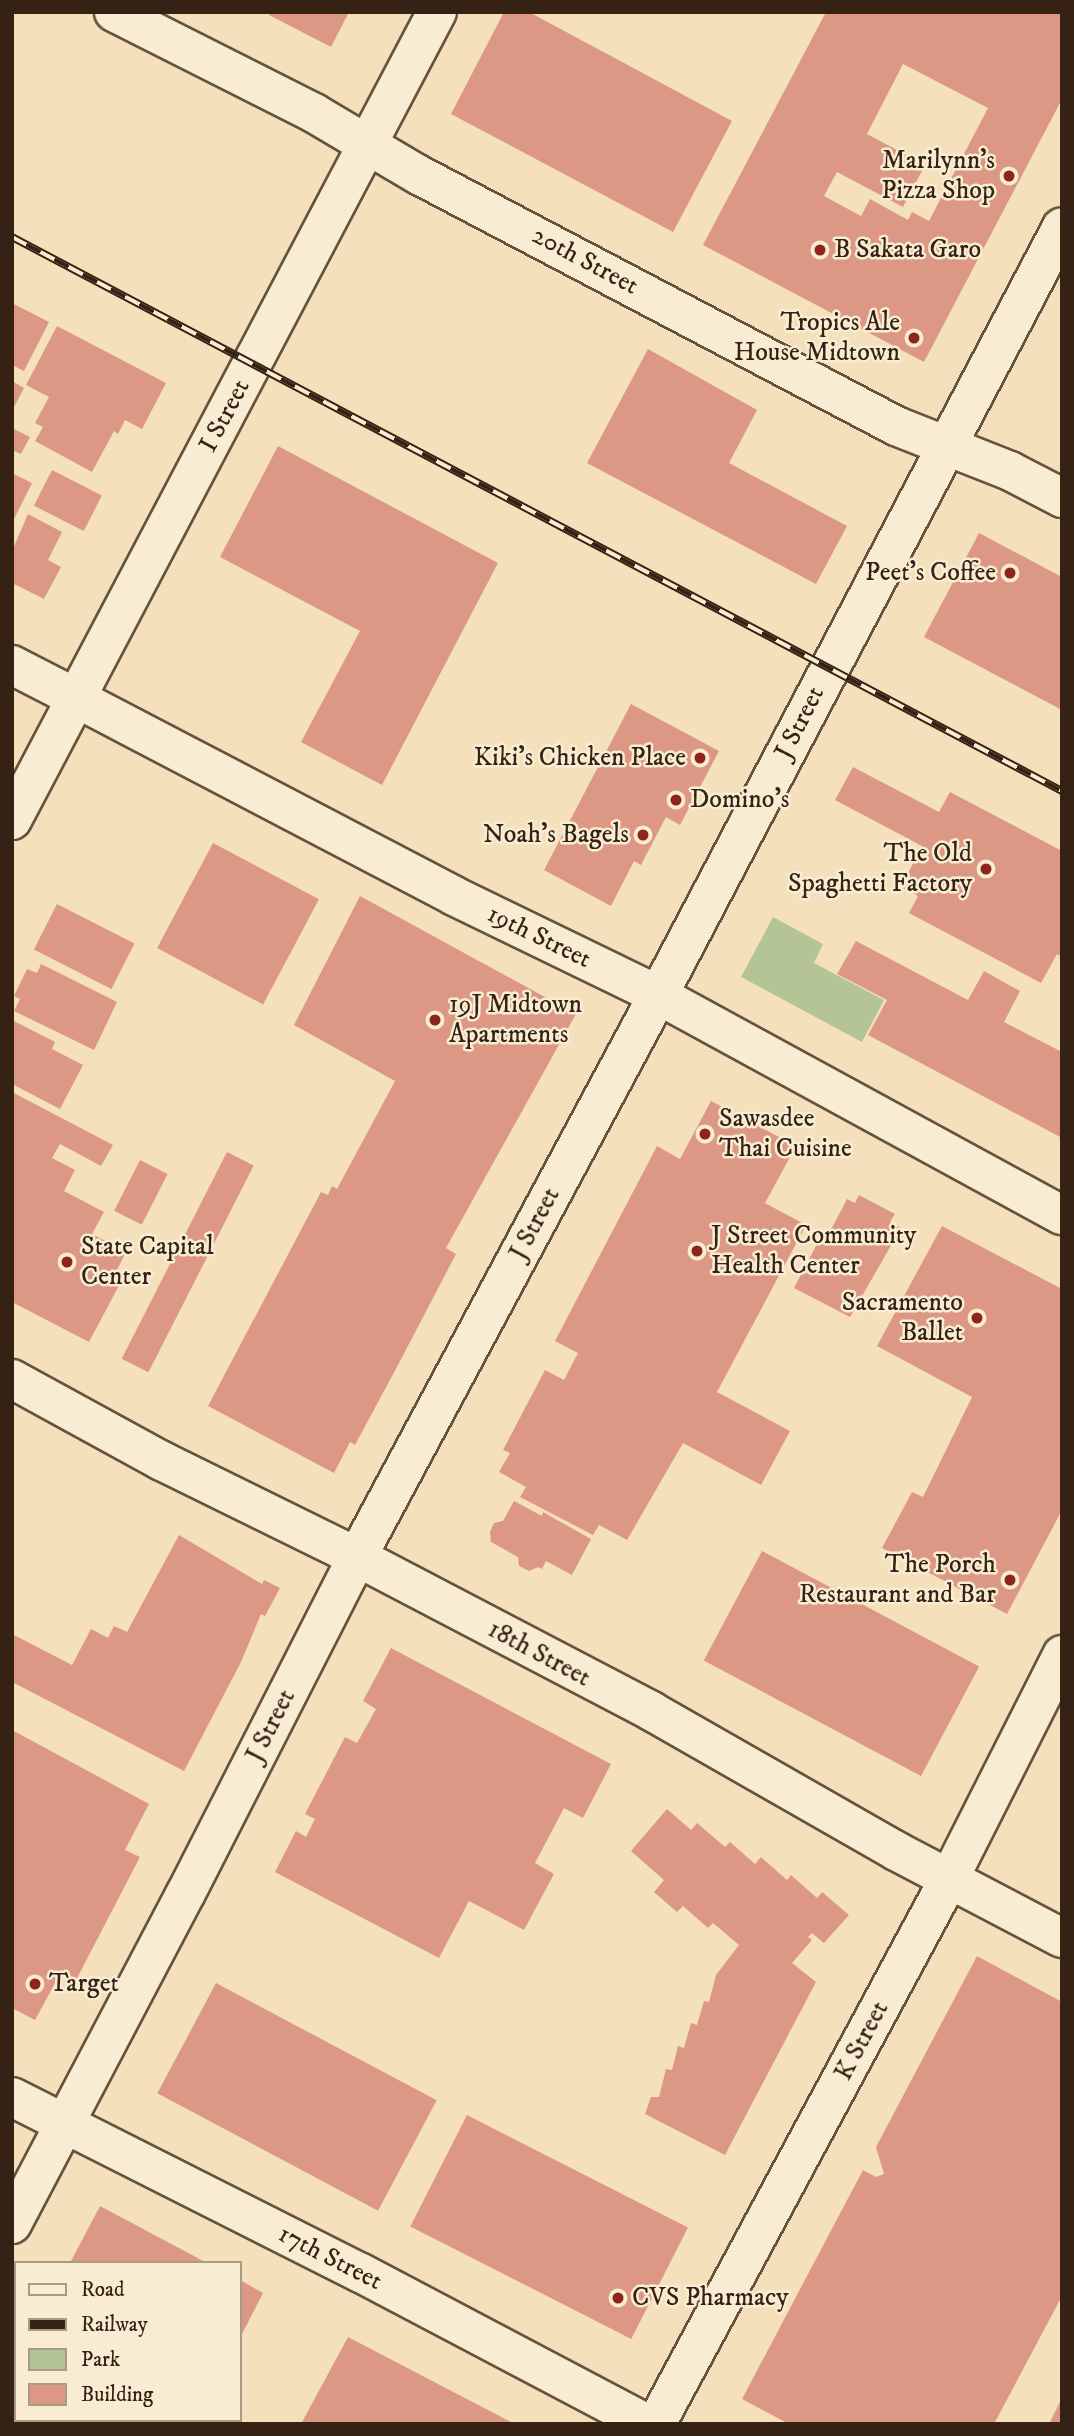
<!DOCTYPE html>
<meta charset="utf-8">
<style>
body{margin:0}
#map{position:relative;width:1074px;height:2436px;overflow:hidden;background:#f4e1bb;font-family:"IM FELL DW Pica",serif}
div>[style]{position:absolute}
.green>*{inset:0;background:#b5c494}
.building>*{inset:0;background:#dc9885;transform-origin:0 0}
.roads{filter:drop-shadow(2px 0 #66523e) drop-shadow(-2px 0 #66523e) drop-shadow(0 2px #66523e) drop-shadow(0 -2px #66523e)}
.minor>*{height:38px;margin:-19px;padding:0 19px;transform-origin:19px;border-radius:19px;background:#f8ecd3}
.tertiary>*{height:38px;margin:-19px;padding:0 19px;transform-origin:19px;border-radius:19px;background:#f8ecd3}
.secondary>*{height:38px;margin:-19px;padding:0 19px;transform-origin:19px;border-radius:19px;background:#f8ecd3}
.rail>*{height:8px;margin-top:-4px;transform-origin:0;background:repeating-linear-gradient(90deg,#f8ecd3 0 16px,#362214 0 32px);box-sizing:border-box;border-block:2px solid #362214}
.dots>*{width:19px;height:19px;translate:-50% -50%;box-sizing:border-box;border:4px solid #f8ecd3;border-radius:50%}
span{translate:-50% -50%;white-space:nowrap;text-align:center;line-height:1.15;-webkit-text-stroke:5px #f8ecd3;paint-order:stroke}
.poi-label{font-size:26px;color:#362214}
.right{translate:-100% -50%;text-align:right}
.left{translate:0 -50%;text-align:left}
.street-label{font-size:26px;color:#362214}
.frame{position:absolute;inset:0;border:14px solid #362214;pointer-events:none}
.legend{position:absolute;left:14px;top:2261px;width:228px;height:161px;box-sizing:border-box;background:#f8ecd3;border:2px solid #aa9b87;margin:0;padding:9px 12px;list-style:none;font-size:21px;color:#362214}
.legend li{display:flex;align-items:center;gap:14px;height:35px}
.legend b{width:35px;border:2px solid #aa9b87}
</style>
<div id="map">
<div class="green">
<div style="clip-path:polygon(773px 917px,823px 944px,814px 963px,884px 1000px,862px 1042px,741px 977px)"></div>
</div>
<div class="building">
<div style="clip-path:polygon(270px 12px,349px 12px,331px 47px,269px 15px)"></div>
<div style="clip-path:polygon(504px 12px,529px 12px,732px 121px,673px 232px,451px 114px)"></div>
<div style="clip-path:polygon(evenodd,826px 12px,1062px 12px,1062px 99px,924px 362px,703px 245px,826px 12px,903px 64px,988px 108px,929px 221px,912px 212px,908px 220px,870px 199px,861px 216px,824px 196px,837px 172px,903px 207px,925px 165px,867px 134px,903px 64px)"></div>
<div style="clip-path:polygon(12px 303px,49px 322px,24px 371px,12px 365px)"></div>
<div style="clip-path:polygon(57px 326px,166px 383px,142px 429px,125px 420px,118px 434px,114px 431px,92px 472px,35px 441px,43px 427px,35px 423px,49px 397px,26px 385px)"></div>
<div style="clip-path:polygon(648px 349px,757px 410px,729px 463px,847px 526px,816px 584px,587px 463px)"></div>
<div style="clip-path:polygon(12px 381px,24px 388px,12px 411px)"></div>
<div style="clip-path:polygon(12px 428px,30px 437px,21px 454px,12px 450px)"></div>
<div style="clip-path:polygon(278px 446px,498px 563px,382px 785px,301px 742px,360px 631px,220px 557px)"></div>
<div style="left:52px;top:470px;width:56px;height:40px;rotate:27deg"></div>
<div style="clip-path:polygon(12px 473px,32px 483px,12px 523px)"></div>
<div style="clip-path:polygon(28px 514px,62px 532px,48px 560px,61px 567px,44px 599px,12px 583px,12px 551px)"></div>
<div style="clip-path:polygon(979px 533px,1062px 577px,1062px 710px,924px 637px)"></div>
<div style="clip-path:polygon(631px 704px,719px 751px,680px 825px,666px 817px,641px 865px,634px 861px,611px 906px,544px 870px)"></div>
<div style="clip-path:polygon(853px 767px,939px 812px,950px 792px,1062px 851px,1062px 957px,1057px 954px,1041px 983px,909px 913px,918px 896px,901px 887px,922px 846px,835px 800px)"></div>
<div style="left:213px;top:843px;width:120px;height:119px;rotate:28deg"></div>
<div style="clip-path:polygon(360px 896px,576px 1014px,446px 1248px,456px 1254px,398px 1365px,355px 1445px,350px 1442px,334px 1473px,208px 1406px,321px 1192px,328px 1195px,332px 1186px,337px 1189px,395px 1081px,294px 1025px)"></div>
<div style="left:57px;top:904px;width:87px;height:51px;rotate:27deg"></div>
<div style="clip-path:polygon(856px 941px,968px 1000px,984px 971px,1020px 991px,1004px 1022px,1062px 1052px,1062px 1138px,868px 1035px,887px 1000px,837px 974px)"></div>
<div style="clip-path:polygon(41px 964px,117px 1002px,94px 1050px,14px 1011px,20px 999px,14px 996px,27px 969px,37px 973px)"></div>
<div style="clip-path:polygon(12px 1020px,55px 1042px,52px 1049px,83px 1065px,60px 1109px,12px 1084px)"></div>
<div style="clip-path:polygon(12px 1092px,113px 1145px,101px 1166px,60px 1144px,52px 1158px,75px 1170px,64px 1191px,104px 1212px,92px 1234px,126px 1252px,116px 1272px,124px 1276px,89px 1342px,12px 1302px)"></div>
<div style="clip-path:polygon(711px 1101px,796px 1146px,765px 1203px,806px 1225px,717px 1392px,790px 1431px,761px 1485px,683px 1443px,627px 1540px,599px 1525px,593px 1535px,520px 1497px,526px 1487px,499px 1472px,510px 1453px,503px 1450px,545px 1370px,564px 1380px,578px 1353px,555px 1341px,657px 1146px,680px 1159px)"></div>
<div style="left:227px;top:1152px;width:30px;height:232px;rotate:27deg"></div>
<div style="left:140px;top:1160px;width:31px;height:57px;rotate:27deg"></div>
<div style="clip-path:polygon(859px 1195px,895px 1214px,890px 1222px,901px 1228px,850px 1317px,794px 1288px,819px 1240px,824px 1243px,847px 1199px,855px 1203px)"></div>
<div style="clip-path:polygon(942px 1226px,1062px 1289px,1062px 1510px,1007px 1614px,882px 1548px,912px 1492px,923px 1497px,972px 1397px,877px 1346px)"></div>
<div style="clip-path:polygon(514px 1501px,542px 1516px,543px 1512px,591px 1539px,572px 1575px,546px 1561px,542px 1569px,538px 1567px,529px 1571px,519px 1566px,518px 1557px,491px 1542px,490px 1532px,494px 1523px,503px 1521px)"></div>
<div style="clip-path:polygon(179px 1535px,262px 1584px,264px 1580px,280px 1588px,265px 1616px,261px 1614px,241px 1662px,184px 1771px,12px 1682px,12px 1634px,72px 1665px,91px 1629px,108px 1638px,114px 1626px,127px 1632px)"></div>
<div style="left:762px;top:1551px;width:246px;height:124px;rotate:28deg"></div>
<div style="clip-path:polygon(391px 1648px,611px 1764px,583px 1818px,564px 1808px,535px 1863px,554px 1874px,524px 1930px,469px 1901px,439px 1958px,275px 1872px,296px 1831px,306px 1837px,315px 1819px,305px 1814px,345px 1737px,357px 1743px,376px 1709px,363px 1701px)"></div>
<div style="clip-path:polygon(12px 1730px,149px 1804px,125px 1850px,140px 1857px,75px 1982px,60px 1974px,35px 2020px,12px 2008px)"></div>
<div style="clip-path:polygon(667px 1809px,691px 1830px,697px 1823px,725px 1847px,730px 1842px,755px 1864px,761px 1857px,787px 1880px,791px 1875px,817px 1898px,822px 1892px,849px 1915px,824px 1943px,812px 1933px,808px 1937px,812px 1940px,792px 1963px,816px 1982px,725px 2155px,645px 2114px,651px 2097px,659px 2097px,666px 2069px,672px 2070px,678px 2046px,684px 2048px,691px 2023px,697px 2025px,704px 2001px,709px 2002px,716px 1975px,739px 1945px,713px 1923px,708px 1928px,683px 1906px,677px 1912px,654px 1892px,664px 1880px,631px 1851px)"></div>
<div style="clip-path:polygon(977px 1956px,1062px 2002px,1062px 2296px,994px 2424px,789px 2424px,742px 2399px,863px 2170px,876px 2177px,884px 2174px,876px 2147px)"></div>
<div style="left:216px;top:1983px;width:250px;height:125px;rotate:28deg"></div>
<div style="left:467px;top:2115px;width:248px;height:125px;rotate:27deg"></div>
<div style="clip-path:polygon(100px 2206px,207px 2263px,70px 2263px)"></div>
<div style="clip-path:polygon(240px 2280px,263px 2293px,240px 2338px)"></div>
<div style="clip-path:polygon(348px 2337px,515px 2424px,301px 2424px)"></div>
<div style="clip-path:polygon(12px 2373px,16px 2375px,16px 2420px,101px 2420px,108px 2424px,12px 2424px)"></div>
<div style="clip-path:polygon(1062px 2398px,1062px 2424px,1049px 2424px)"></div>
</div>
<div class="roads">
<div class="minor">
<div style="left:114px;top:12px;width:224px;rotate:26.8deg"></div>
<div style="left:314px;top:113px;width:122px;rotate:30.6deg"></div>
<div style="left:419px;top:175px;width:539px;rotate:27.75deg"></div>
<div style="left:896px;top:426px;width:123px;rotate:21.5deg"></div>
<div style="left:1010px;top:471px;width:59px;rotate:27.4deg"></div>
<div style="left:12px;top:1379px;width:171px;rotate:28.7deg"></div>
<div style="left:162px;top:1461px;width:217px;rotate:26.2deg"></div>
<div style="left:357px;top:1557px;width:332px;rotate:27.6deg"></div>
<div style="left:651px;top:1711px;width:282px;rotate:29.7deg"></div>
<div style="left:896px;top:1851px;width:187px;rotate:27.7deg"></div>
<div style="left:12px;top:2097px;width:391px;rotate:26.8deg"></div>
<div style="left:361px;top:2273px;width:323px;rotate:27.8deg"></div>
<div style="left:656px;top:2424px;width:619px;rotate:-61.74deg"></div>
<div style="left:949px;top:1879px;width:251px;rotate:-63.2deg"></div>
</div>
<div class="tertiary">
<div style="left:12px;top:665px;width:72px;rotate:27.3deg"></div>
</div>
<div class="secondary">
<div style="left:76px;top:698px;width:427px;rotate:27.6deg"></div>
<div style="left:454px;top:896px;width:227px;rotate:25.9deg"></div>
<div style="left:658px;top:995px;width:460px;rotate:28.6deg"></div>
<div style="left:12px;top:820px;width:913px;rotate:-62.26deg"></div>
<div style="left:12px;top:2224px;width:374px;rotate:-62.3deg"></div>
<div style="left:186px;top:1893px;width:377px;rotate:-63deg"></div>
<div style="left:357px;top:1557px;width:665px;rotate:-61.82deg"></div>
<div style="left:671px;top:971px;width:840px;rotate:-62.28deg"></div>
</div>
</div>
<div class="rail">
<div style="left:12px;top:237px;width:1187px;rotate:27.82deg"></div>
</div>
<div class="dots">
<div style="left:1009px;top:176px;background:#8f2418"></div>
<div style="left:820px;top:250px;background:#8f2418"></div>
<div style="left:914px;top:338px;background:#8f2418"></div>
<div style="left:1010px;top:573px;background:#8f2418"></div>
<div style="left:700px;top:758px;background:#8f2418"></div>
<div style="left:676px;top:800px;background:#8f2418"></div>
<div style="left:643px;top:835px;background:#8f2418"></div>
<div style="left:986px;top:869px;background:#8f2418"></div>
<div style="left:435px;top:1020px;background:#8f2418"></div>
<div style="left:705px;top:1134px;background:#8f2418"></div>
<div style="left:697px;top:1251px;background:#8f2418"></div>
<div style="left:67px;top:1262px;background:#8f2418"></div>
<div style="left:977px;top:1318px;background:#8f2418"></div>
<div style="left:1010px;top:1580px;background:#8f2418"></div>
<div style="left:35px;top:1984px;background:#8f2418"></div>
<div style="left:618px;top:2298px;background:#8f2418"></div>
</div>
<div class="poi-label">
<span class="right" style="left:995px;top:176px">Marilynn’s<br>Pizza Shop</span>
<span class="left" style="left:834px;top:250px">B Sakata Garo</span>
<span class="right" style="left:900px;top:338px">Tropics Ale<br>House Midtown</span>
<span class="right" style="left:996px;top:573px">Peet's Coffee</span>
<span class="right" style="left:686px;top:758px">Kiki's Chicken Place</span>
<span class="left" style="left:690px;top:800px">Domino's</span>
<span class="right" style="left:629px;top:835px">Noah's Bagels</span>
<span class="right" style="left:972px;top:869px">The Old<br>Spaghetti Factory</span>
<span class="left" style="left:449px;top:1020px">19J Midtown<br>Apartments</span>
<span class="left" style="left:719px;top:1134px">Sawasdee<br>Thai Cuisine</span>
<span class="left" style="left:711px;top:1251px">J Street Community<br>Health Center</span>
<span class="left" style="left:81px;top:1262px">State Capital<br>Center</span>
<span class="right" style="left:963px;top:1318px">Sacramento<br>Ballet</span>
<span class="right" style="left:996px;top:1580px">The Porch<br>Restaurant and Bar</span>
<span class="left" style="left:49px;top:1984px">Target</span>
<span class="left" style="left:632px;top:2298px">CVS Pharmacy</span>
</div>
<div class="street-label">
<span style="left:585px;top:261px;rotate:28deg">20th Street</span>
<span style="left:225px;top:416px;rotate:-62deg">I Street</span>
<span style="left:800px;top:723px;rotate:-63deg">J Street</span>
<span style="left:539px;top:937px;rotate:26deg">19th Street</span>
<span style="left:535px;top:1224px;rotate:-62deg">J Street</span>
<span style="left:539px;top:1654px;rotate:28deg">18th Street</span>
<span style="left:271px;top:1726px;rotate:-63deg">J Street</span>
<span style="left:862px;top:2041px;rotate:-62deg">K Street</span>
<span style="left:330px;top:2258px;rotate:27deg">17th Street</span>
</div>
<div class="frame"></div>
<ul class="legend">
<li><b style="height:9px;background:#f8ecd3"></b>Road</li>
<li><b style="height:9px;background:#362214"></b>Railway</li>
<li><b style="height:19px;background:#b5c494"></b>Park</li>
<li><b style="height:19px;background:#dc9885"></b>Building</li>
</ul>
</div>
